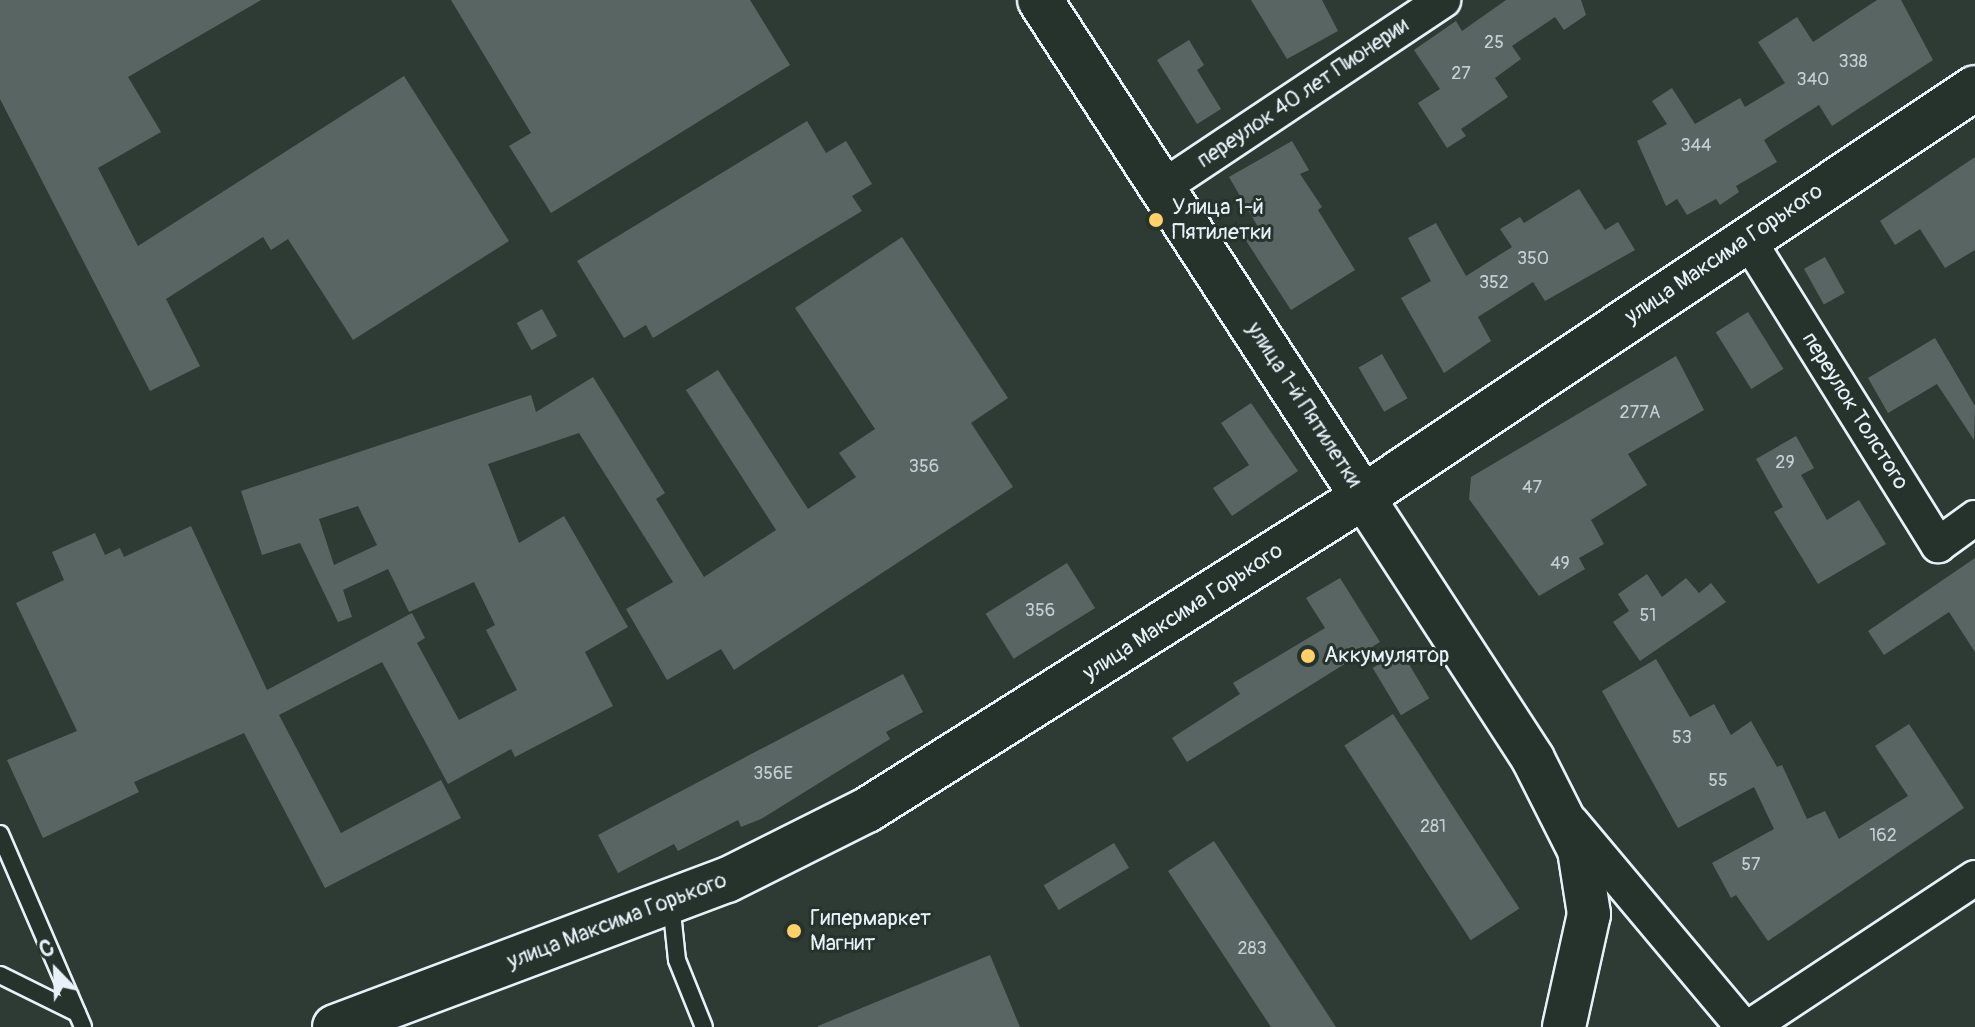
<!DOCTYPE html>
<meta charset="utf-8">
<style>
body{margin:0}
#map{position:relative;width:1975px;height:1027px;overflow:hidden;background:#2e3b35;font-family:Pangolin,sans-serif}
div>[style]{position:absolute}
.building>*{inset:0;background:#596563;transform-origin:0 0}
.roads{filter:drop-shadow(2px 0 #e8f1f8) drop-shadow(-2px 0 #e8f1f8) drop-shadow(0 2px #e8f1f8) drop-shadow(0 -2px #e8f1f8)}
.service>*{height:16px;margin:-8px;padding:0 8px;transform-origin:8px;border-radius:8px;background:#26332d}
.minor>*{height:34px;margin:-17px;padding:0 17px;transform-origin:17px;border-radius:17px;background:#26332d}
.tertiary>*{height:42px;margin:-21px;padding:0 21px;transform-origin:21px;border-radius:21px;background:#26332d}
.secondary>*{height:44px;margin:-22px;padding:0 22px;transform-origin:22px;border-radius:22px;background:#26332d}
.dots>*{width:22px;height:22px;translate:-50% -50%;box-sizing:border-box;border:4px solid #26332d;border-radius:50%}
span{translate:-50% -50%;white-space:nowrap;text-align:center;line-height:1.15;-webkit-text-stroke:6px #26332d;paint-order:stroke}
.number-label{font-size:18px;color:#c4ced3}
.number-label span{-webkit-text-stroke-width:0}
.street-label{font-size:22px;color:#e8f1f8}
.poi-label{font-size:22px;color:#e8f1f8}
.left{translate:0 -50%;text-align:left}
.north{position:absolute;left:16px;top:931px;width:80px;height:80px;-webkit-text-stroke:6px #26332d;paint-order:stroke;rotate:337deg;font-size:22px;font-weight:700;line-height:32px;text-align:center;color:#e8f1f8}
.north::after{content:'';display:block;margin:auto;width:28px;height:36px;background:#e8f1f8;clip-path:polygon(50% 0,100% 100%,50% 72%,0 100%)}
</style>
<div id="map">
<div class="building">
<div style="clip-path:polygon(0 0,261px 0,128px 77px,161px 132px,98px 168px,138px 246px,404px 76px,509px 241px,353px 340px,288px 239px,271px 250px,263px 237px,166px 299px,200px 366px,150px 391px,0 99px)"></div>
<div style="clip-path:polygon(451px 0,750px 0,790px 65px,551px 213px,509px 146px,531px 133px)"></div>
<div style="clip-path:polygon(1251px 0,1322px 0,1338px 31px,1287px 59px)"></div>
<div style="clip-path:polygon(1506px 0,1581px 0,1586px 15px,1564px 30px,1555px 17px,1512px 46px,1521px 59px,1495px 78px,1508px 97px,1461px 129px,1466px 136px,1447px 148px,1418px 103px,1440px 89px,1414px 50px,1456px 21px,1462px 31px)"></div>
<div style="clip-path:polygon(1877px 0,1901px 0,1933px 60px,1832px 126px,1819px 105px,1764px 140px,1777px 162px,1736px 186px,1739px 192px,1720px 205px,1716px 199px,1687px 215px,1677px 199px,1666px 206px,1637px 141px,1667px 124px,1652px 101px,1672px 88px,1695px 124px,1740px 98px,1745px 107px,1785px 83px,1758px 42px,1797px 17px,1813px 42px)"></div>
<div style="clip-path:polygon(1189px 40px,1204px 65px,1197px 70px,1221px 109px,1197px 124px,1157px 60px)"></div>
<div style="clip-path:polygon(807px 121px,826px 153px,846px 141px,872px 184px,852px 196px,862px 211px,653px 338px,646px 325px,624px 338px,577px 261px)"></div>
<div style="clip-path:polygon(1292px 141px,1309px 170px,1300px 174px,1322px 207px,1318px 210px,1355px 270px,1291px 310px,1243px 236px,1258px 227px,1229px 177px)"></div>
<div style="clip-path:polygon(1975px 157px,1975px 250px,1945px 268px,1920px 229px,1895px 245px,1880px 221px)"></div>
<div style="clip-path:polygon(1579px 189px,1605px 230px,1618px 222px,1635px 250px,1545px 301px,1533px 282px,1478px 317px,1491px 341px,1444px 373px,1401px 298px,1431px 281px,1408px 238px,1436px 223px,1466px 276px,1512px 247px,1500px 229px,1520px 217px,1524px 223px)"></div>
<div style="clip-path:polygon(evenodd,902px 237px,1008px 398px,971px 423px,1013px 487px,734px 670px,721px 649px,667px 680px,626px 609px,673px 582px,579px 433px,488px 464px,519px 543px,564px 516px,628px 627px,585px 652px,613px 706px,515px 757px,511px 749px,448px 784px,382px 662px,279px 715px,341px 833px,441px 780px,461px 818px,325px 888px,244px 733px,134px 782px,139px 792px,43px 838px,7px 760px,77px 731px,16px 603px,64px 580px,52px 552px,95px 533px,105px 555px,120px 548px,124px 557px,191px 526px,267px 690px,412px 613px,425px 638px,417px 643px,459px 720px,517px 690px,486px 630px,495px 625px,474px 582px,409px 612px,388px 569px,343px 590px,352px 617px,338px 622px,300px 543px,262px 555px,241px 491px,531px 395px,536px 412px,593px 377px,665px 493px,656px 499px,704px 577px,776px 530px,686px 390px,718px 370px,808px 509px,856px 477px,839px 453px,875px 429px,795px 308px,902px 237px,358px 506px,377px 545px,334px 565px,319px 519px,358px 506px)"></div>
<div style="left:1825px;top:257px;width:41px;height:24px;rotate:61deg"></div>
<div style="left:542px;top:309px;width:31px;height:29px;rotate:61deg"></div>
<div style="left:1748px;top:312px;width:67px;height:38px;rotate:58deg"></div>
<div style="clip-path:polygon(1935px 338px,1975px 406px,1974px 440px,1937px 384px,1888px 413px,1868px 378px)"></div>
<div style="left:1382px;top:354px;width:51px;height:27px;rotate:60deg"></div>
<div style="clip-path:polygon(1676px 356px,1704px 410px,1628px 454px,1647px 485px,1591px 520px,1604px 544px,1579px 558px,1585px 569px,1539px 596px,1469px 499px,1471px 477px)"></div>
<div style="clip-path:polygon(1251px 403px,1298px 471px,1232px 516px,1213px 488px,1249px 465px,1221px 423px)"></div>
<div style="clip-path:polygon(1796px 436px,1814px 468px,1801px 475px,1827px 520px,1859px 500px,1886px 544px,1818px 584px,1774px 512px,1783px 507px,1756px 459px)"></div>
<div style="clip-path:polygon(1975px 558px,1975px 652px,1949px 612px,1884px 655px,1868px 631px)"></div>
<div style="left:1067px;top:563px;width:53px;height:96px;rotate:58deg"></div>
<div style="clip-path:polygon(1647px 574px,1662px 597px,1686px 578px,1699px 593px,1711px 583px,1726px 602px,1640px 661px,1613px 622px,1629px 611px,1618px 594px)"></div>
<div style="clip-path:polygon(1340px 578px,1380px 642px,1187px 762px,1172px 738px,1240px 694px,1233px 683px,1325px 628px,1306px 598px)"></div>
<div style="left:1401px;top:651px;width:55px;height:33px;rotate:59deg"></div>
<div style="clip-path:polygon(1656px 659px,1690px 717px,1714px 704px,1731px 735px,1751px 721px,1777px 767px,1782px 765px,1807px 819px,1825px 811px,1839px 839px,1908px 796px,1875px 746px,1909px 724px,1964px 808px,1768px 941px,1736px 895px,1731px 898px,1712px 863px,1774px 829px,1754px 787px,1678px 828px,1602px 691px)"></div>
<div style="clip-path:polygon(903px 674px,923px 712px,886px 732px,890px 739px,761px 819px,741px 827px,738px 820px,678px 851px,674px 844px,618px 873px,598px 835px)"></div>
<div style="left:1393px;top:714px;width:232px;height:58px;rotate:57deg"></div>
<div style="clip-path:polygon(1214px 841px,1336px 1027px,1271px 1027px,1168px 871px)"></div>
<div style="left:1114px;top:843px;width:29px;height:82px;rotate:59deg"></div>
<div style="clip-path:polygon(990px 955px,1020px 1027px,818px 1027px,818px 1026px)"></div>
</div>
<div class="roads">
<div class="service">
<div style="left:0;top:834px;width:210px;rotate:66.7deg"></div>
<div style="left:671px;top:903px;width:57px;rotate:84deg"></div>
<div style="left:677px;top:960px;width:72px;rotate:68.1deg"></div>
<div style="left:0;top:975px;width:86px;rotate:26.3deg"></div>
</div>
<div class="minor">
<div style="left:1163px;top:187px;width:337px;rotate:-33.7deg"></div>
<div style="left:1747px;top:238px;width:362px;rotate:58.1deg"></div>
<div style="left:1938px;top:545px;width:46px;rotate:-36.1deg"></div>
<div style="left:1571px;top:822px;width:268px;rotate:50deg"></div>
<div style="left:1750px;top:1027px;width:270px;rotate:-33.5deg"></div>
</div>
<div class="tertiary">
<div style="left:1363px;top:497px;width:312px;rotate:57deg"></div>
<div style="left:1533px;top:759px;width:102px;rotate:63.2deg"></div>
<div style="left:1579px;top:850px;width:65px;rotate:81.1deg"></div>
<div style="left:1589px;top:914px;width:116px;rotate:102.5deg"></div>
</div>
<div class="secondary">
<div style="left:1040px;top:0;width:593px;rotate:56.98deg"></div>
<div style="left:335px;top:1027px;width:419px;rotate:-20.6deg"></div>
<div style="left:727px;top:880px;width:157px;rotate:-26.6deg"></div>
<div style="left:867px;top:810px;width:587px;rotate:-32.25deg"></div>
<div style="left:1363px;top:497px;width:736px;rotate:-33.75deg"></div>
</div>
</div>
<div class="dots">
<div style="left:1156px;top:220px;background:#ffd166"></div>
<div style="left:1308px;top:656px;background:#ffd166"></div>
<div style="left:794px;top:931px;background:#ffd166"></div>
</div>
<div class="number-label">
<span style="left:1494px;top:43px">25</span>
<span style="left:1853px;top:62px">338</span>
<span style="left:1461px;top:74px">27</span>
<span style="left:1813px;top:80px">340</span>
<span style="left:1696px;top:146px">344</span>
<span style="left:1533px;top:259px">350</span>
<span style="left:1494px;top:283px">352</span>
<span style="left:1640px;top:413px">277А</span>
<span style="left:1785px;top:463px">29</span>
<span style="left:924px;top:467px">356</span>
<span style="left:1532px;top:488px">47</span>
<span style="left:1560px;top:564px">49</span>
<span style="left:1040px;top:611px">356</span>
<span style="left:1648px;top:616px">51</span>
<span style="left:1682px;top:738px">53</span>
<span style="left:773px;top:774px">356Е</span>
<span style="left:1718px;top:781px">55</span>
<span style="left:1433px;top:827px">281</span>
<span style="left:1883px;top:836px">162</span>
<span style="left:1751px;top:865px">57</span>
<span style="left:1252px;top:949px">283</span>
</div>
<div class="street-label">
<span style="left:1303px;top:93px;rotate:-34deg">переулок 40 лет Пионерии</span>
<span style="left:1724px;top:254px;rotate:-34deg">улица Максима Горького</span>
<span style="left:1304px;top:405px;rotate:57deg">улица 1-й Пятилетки</span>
<span style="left:1855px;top:411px;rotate:58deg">переулок Толстого</span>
<span style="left:1183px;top:612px;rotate:-33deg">улица Максима Горького</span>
<span style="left:617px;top:921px;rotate:-21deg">улица Максима Горького</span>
</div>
<div class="poi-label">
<span class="left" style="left:1172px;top:220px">Улица 1-й<br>Пятилетки</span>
<span class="left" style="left:1324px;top:656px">Аккумулятор</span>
<span class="left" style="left:810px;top:931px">Гипермаркет<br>Магнит</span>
</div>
<div class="north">С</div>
</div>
